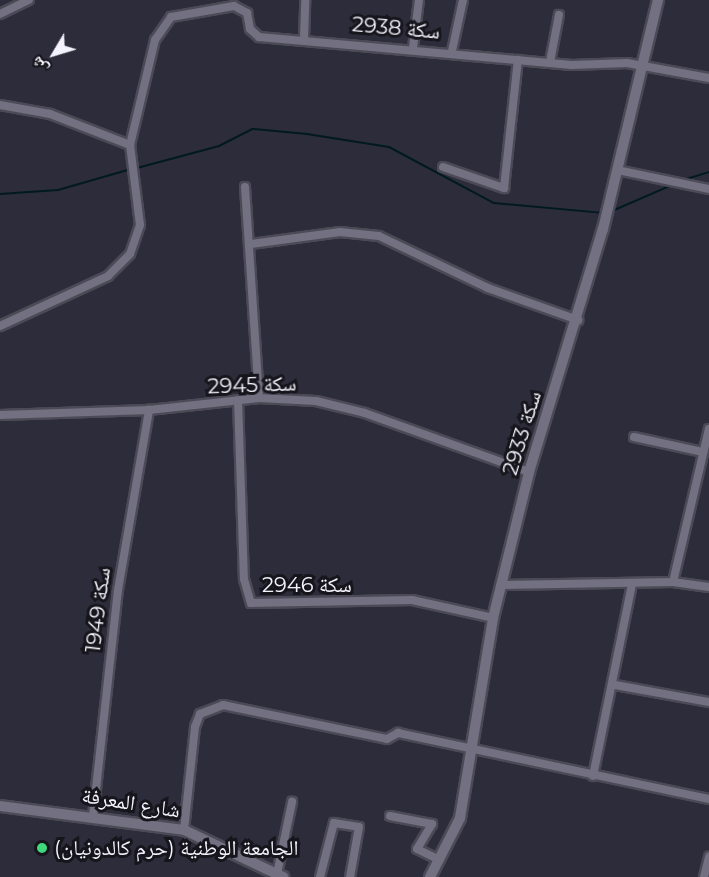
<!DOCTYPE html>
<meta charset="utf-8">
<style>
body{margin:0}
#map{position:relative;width:709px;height:877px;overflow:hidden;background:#2d2c3a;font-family:Montserrat,"Noto Naskh Arabic",sans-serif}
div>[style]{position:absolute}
.stream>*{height:2px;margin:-1px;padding:0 1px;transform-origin:1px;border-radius:1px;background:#001a1f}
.roads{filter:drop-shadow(2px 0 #4b4a56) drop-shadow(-2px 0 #4b4a56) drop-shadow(0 2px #4b4a56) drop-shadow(0 -2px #4b4a56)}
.minor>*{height:8px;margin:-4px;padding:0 4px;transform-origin:4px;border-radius:4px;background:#727081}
.tertiary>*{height:10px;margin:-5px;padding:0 5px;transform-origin:5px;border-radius:5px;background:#727081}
.dots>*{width:16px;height:16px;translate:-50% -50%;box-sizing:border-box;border:3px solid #16151c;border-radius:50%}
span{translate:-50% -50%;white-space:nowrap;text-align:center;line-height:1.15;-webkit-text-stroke:6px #16151c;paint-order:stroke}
.street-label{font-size:21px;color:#f4f3fd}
.poi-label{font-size:21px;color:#f4f3fd}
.left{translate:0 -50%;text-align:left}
.north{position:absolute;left:24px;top:24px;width:60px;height:60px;-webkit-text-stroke:4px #16151c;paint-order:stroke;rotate:232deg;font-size:16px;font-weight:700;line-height:24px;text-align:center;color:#f4f3fd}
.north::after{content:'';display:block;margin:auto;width:21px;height:27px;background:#f4f3fd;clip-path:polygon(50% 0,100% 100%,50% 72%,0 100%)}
</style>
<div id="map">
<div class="stream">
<div style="left:137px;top:168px;width:85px;rotate:-15deg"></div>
<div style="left:219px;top:146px;width:38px;rotate:-27deg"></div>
<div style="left:253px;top:129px;width:54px;rotate:5.3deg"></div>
<div style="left:307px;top:134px;width:83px;rotate:9deg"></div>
<div style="left:389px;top:147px;width:119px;rotate:28.1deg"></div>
<div style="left:494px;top:203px;width:109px;rotate:5.2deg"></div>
<div style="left:683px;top:180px;width:27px;rotate:-17deg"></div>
<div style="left:0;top:194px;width:58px;rotate:-3.9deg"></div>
<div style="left:58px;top:190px;width:76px;rotate:-16deg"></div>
<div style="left:612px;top:211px;width:65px;rotate:-23.4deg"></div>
</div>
<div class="roads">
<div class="minor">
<div style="left:0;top:14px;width:32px;rotate:-26deg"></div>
<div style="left:304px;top:38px;width:38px;rotate:-88deg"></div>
<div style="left:413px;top:48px;width:48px;rotate:-82.9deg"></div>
<div style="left:452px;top:51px;width:52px;rotate:-77.8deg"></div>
<div style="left:550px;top:62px;width:48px;rotate:-79.2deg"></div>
<div style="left:0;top:105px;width:51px;rotate:10.2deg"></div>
<div style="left:50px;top:114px;width:86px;rotate:21.2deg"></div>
<div style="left:443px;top:167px;width:65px;rotate:19deg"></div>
<div style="left:504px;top:188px;width:129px;rotate:-83.8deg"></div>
<div style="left:617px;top:170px;width:94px;rotate:11.7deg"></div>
<div style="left:245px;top:187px;width:211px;rotate:86.2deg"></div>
<div style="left:251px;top:244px;width:90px;rotate:-7.7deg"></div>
<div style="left:340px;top:232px;width:39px;rotate:6deg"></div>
<div style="left:379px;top:236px;width:121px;rotate:25.5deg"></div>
<div style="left:488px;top:288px;width:96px;rotate:19.6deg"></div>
<div style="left:0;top:326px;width:119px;rotate:-24.8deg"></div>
<div style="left:108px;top:276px;width:31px;rotate:-45deg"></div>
<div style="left:130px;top:254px;width:31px;rotate:-71deg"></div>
<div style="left:140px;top:225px;width:81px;rotate:-97.1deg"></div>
<div style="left:130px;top:145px;width:108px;rotate:-76.6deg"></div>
<div style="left:155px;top:40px;width:28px;rotate:-55deg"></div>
<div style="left:171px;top:17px;width:64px;rotate:-9.9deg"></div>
<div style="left:234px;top:6px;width:15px;rotate:28deg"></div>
<div style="left:247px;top:13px;width:16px;rotate:79deg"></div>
<div style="left:250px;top:29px;width:12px;rotate:42deg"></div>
<div style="left:259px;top:37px;width:314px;rotate:5.1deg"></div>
<div style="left:572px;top:65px;width:55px;rotate:-2.1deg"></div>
<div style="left:627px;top:63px;width:83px;rotate:10.4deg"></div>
<div style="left:238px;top:400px;width:179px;rotate:88.1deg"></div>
<div style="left:244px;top:579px;width:25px;rotate:74deg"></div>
<div style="left:251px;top:603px;width:161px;rotate:-1.1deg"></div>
<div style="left:412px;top:600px;width:83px;rotate:12.5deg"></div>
<div style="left:0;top:415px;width:149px;rotate:-1.9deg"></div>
<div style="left:149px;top:410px;width:111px;rotate:-6.2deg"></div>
<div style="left:259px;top:398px;width:57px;rotate:3deg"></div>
<div style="left:316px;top:401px;width:50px;rotate:13.8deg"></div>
<div style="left:365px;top:413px;width:174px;rotate:19.8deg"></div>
<div style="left:634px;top:437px;width:71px;rotate:12.3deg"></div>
<div style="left:673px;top:582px;width:157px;rotate:-76.8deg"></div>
<div style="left:502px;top:585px;width:171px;rotate:-1deg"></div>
<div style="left:673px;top:582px;width:36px;rotate:8deg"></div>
<div style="left:615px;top:685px;width:96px;rotate:10.3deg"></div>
<div style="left:593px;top:776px;width:195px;rotate:-78.5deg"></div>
<div style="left:93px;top:816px;width:227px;rotate:-83.7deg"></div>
<div style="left:118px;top:590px;width:183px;rotate:-80.2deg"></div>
<div style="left:390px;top:816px;width:43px;rotate:10.8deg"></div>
<div style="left:432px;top:824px;width:29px;rotate:121deg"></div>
<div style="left:417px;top:849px;width:25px;rotate:26deg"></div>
<div style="left:184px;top:830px;width:104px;rotate:-83.9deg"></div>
<div style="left:195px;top:727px;width:14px;rotate:-69deg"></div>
<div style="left:200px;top:714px;width:25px;rotate:-21deg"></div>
<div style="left:223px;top:705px;width:167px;rotate:11.7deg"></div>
<div style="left:387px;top:739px;width:13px;rotate:-29deg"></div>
<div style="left:398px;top:733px;width:318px;rotate:12deg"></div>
<div style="left:277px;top:874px;width:74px;rotate:-78.2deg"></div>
<div style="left:320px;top:877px;width:56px;rotate:-75.5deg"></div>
<div style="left:334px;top:823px;width:25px;rotate:9deg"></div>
<div style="left:359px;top:827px;width:51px;rotate:100.2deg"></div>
<div style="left:704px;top:877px;width:21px;rotate:-76deg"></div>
</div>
<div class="tertiary">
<div style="left:0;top:806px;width:186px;rotate:7.4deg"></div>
<div style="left:184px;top:830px;width:110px;rotate:25.4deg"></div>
<div style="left:430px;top:877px;width:66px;rotate:-63deg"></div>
<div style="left:460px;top:818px;width:203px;rotate:-80.6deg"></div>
<div style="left:493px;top:618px;width:150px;rotate:-76.1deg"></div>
<div style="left:529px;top:472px;width:254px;rotate:-73.1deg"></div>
<div style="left:603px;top:229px;width:236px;rotate:-76.5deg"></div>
</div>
</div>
<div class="dots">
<div style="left:42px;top:848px;background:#41d77c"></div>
</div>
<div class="street-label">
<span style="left:396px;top:28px;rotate:5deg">سكة 2938</span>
<span style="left:252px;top:385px;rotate:-2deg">سكة 2945</span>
<span style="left:522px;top:433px;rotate:-73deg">سكة 2933</span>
<span style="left:307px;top:585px">سكة 2946</span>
<span style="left:98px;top:610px;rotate:-83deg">سكة 1949</span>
<span style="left:131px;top:803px;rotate:9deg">شارع المعرفة</span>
</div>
<div class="poi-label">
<span class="left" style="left:54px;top:848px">الجامعة الوطنية (حرم كالدونيان)</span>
</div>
<div class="north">ش</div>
</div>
